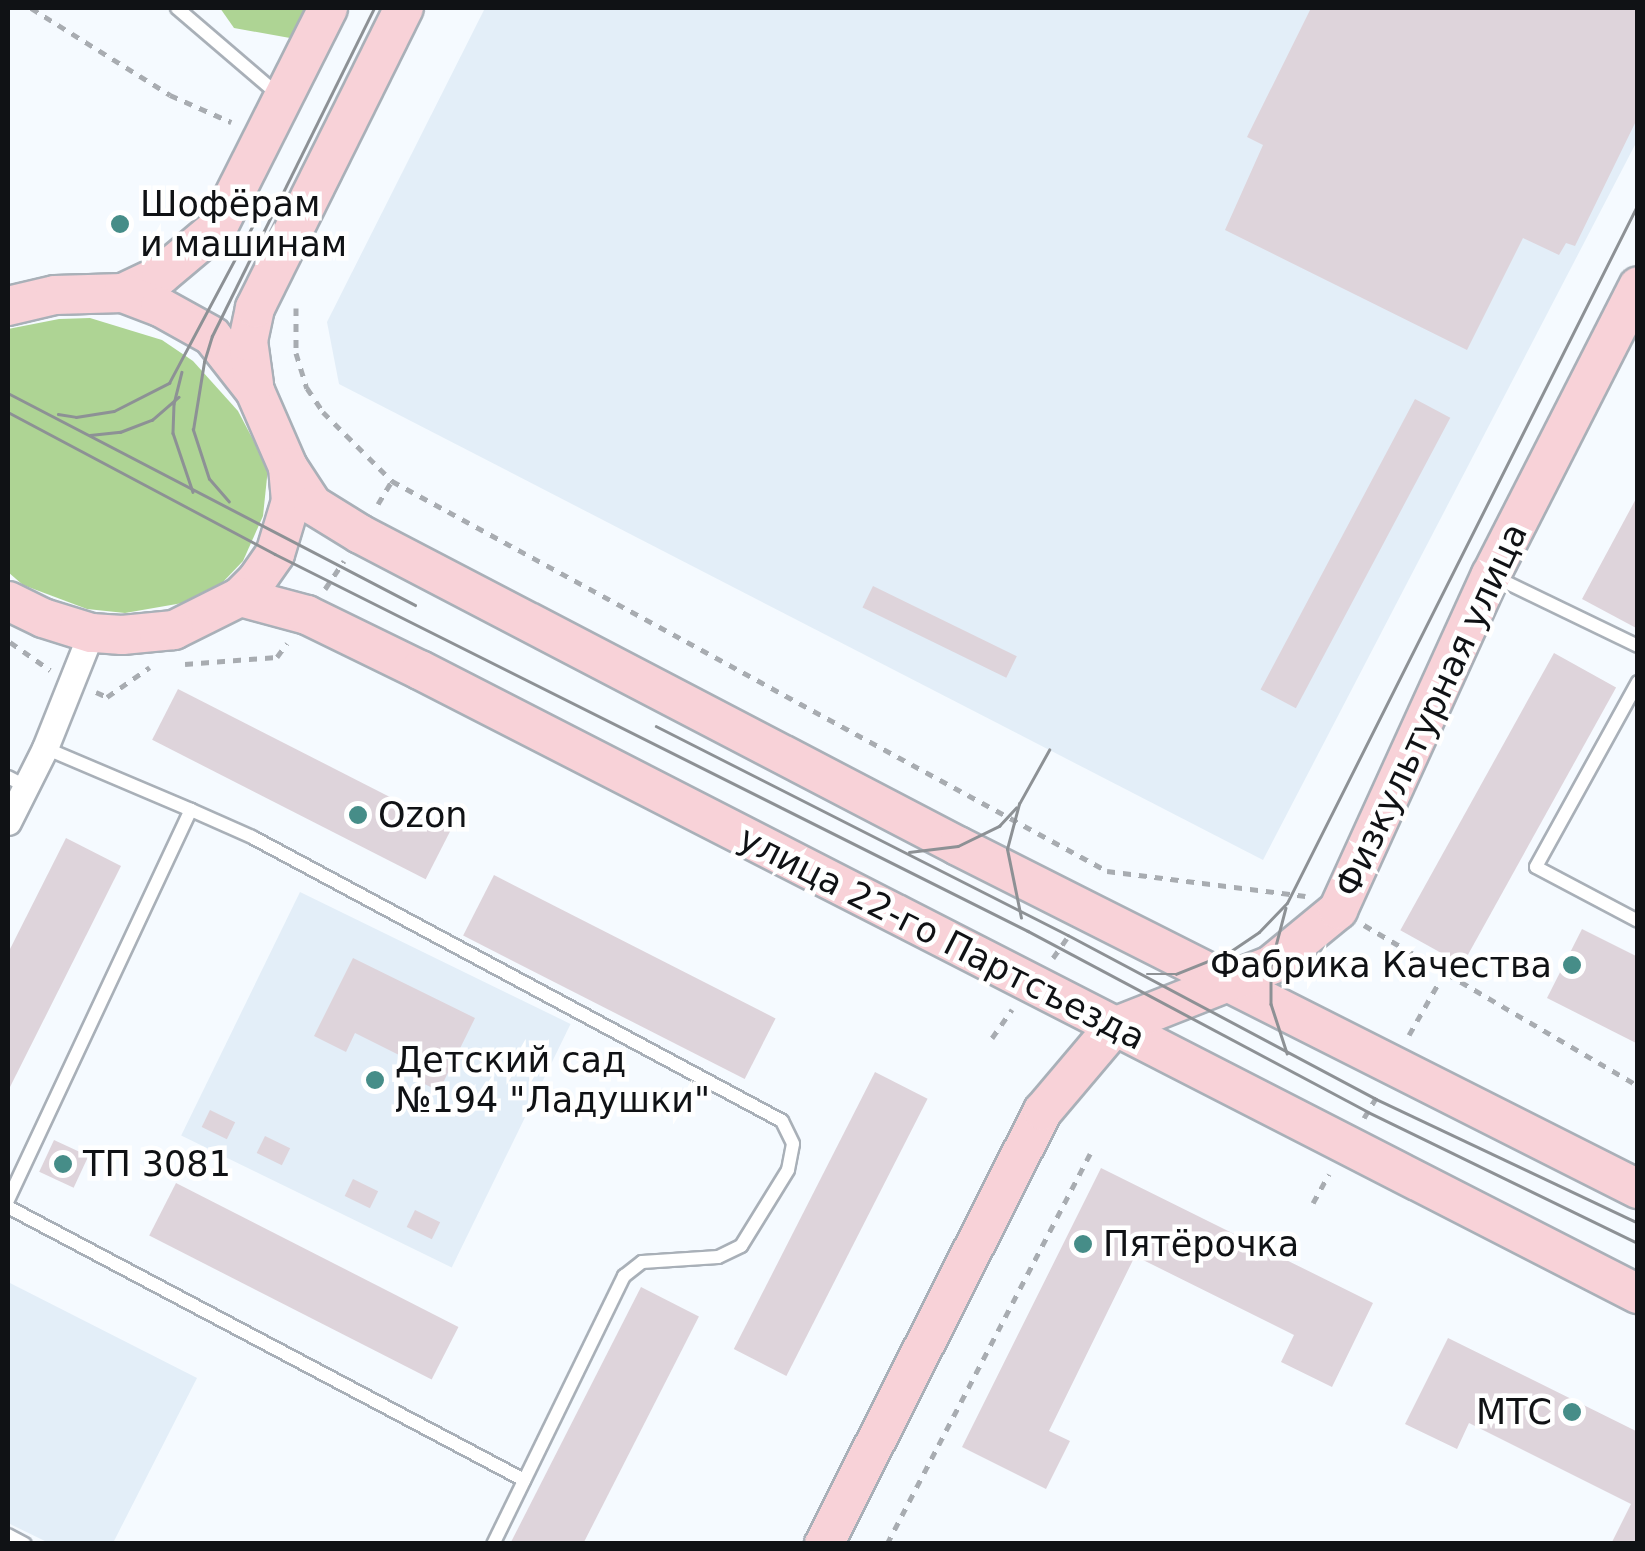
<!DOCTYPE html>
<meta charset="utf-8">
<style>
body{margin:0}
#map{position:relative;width:1645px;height:1551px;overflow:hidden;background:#f5faff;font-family:"DejaVu Sans",sans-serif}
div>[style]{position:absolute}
.built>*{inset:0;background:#e3eef8;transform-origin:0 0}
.green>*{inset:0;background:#aed494}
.building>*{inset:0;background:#ded4db;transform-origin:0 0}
.path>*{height:5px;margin-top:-2.5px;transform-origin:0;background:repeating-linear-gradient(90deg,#a8acb1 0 8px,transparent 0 16px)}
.roads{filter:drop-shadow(2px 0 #a9b0b8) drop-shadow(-2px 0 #a9b0b8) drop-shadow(0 2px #a9b0b8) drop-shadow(0 -2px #a9b0b8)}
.lane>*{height:12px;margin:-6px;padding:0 6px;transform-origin:6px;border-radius:6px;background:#fff}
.street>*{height:25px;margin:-12.5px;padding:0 12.5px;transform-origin:12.5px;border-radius:12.5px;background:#fff}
.secondary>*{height:38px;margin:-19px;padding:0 19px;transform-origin:19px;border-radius:19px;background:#f8d2d8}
.tram>*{height:2.5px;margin:-1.25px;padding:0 1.25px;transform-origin:1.25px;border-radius:1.25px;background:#8d9195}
.dots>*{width:28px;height:28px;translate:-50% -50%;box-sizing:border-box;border:5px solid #fff;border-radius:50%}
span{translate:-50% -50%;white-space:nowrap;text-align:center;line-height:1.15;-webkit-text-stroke:9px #fff;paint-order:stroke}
.poi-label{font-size:35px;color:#101215}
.left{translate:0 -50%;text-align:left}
.right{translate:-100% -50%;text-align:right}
.street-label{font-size:35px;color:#101215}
.frame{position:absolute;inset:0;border:10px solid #101215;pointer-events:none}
</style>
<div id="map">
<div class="built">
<div style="clip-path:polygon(485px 8px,1637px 8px,1637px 141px,1263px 860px,339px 384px,327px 322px)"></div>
<div style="left:300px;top:892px;width:301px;height:271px;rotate:26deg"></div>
<div style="clip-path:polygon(8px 1282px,197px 1378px,113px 1543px,49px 1543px,8px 1523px)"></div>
</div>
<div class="green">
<div style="clip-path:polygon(220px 8px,308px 8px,290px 38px,234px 28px)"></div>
<div style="clip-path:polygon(90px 318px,162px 340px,193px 361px,238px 411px,268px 468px,263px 516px,243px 561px,222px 583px,194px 601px,125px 613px,87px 609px,23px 585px,8px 572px,8px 329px,59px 319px)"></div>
</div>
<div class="building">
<div style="clip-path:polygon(1311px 8px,1638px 8px,1638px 117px,1575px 246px,1566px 243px,1559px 255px,1523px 238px,1467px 350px,1225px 230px,1263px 145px,1247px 137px)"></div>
<div style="left:1415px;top:399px;width:40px;height:329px;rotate:28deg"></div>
<div style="clip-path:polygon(1638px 495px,1638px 629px,1582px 599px)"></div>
<div style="left:873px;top:586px;width:160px;height:24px;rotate:26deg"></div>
<div style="left:1554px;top:653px;width:71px;height:317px;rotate:29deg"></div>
<div style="left:178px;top:689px;width:307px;height:57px;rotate:27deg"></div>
<div style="clip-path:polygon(66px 838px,121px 866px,8px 1091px,8px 953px)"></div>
<div style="left:494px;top:875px;width:316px;height:68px;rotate:27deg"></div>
<div style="clip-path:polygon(1582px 929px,1638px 957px,1638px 1044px,1547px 998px)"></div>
<div style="clip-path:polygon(353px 958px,475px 1018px,439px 1091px,414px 1079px,421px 1066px,355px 1033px,346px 1052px,314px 1036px)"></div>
<div style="left:875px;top:1072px;width:59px;height:311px;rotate:27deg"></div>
<div style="left:210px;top:1110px;width:28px;height:19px;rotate:26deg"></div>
<div style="left:265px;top:1136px;width:28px;height:19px;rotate:26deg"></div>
<div style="left:54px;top:1140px;width:38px;height:35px;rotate:25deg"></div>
<div style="clip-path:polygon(1101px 1168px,1373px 1303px,1332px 1387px,1281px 1362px,1294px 1335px,1135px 1256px,1049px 1431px,1070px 1441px,1046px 1489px,962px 1447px)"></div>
<div style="left:353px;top:1179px;width:28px;height:19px;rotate:26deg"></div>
<div style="left:176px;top:1183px;width:317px;height:59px;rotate:27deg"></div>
<div style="left:415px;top:1210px;width:28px;height:19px;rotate:26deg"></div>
<div style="left:641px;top:1287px;width:65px;height:288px;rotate:27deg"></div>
<div style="clip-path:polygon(1448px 1338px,1638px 1432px,1638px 1544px,1611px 1544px,1631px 1504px,1469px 1423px,1457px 1449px,1405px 1424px)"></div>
</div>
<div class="path">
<div style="left:31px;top:8px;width:164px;rotate:32deg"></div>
<div style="left:170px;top:95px;width:67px;rotate:23.9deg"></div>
<div style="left:296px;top:308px;width:45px;rotate:90deg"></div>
<div style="left:296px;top:353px;width:37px;rotate:73deg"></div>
<div style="left:307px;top:388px;width:29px;rotate:56deg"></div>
<div style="left:323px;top:412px;width:98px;rotate:45deg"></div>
<div style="left:392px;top:481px;width:814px;rotate:28.61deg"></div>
<div style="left:1107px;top:871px;width:200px;rotate:7.2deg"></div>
<div style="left:378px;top:504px;width:27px;rotate:-59deg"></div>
<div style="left:325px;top:589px;width:34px;rotate:-56deg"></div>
<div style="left:10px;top:642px;width:49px;rotate:35deg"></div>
<div style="left:185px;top:664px;width:92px;rotate:-4.4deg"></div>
<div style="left:277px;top:657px;width:17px;rotate:-54deg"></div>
<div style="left:96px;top:692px;width:12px;rotate:24deg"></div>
<div style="left:107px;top:697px;width:52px;rotate:-34.9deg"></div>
<div style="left:1364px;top:925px;width:318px;rotate:30.4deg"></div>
<div style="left:1053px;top:958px;width:24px;rotate:-55deg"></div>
<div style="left:1409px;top:1035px;width:73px;rotate:-60.3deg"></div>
<div style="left:992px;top:1038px;width:35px;rotate:-55deg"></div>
<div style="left:1364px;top:1118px;width:29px;rotate:-59deg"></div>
<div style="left:1313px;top:1203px;width:33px;rotate:-61deg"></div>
<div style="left:887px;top:1544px;width:440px;rotate:-62.5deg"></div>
</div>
<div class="roads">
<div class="lane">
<div style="left:177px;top:8px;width:137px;rotate:40.6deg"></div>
<div style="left:1493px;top:576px;width:161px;rotate:25.8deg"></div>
<div style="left:1638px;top:682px;width:211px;rotate:118.9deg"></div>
<div style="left:1536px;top:867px;width:115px;rotate:27.9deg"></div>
<div style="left:45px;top:748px;width:159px;rotate:23deg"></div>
<div style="left:8px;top:777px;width:19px;rotate:28deg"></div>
<div style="left:8px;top:1200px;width:431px;rotate:-64.9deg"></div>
<div style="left:191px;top:810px;width:67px;rotate:23.9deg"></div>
<div style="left:252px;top:837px;width:601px;rotate:28.18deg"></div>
<div style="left:782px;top:1121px;width:25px;rotate:64deg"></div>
<div style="left:793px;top:1144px;width:26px;rotate:101deg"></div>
<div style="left:788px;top:1170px;width:89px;rotate:121.7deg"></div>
<div style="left:741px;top:1246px;width:25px;rotate:154deg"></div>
<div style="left:718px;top:1257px;width:76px;rotate:176.2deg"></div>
<div style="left:642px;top:1262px;width:23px;rotate:142deg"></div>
<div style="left:624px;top:1276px;width:298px;rotate:116deg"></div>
<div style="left:8px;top:1207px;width:584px;rotate:27.88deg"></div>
<div style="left:8px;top:1535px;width:19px;rotate:28deg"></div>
</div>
<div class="street">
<div style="left:8px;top:822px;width:83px;rotate:-63.4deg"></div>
<div style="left:45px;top:748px;width:124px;rotate:-68.2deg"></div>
</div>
<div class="secondary">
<div style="left:123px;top:293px;width:42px;rotate:-25.3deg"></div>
<div style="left:161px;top:275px;width:75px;rotate:-40.1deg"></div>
<div style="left:218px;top:227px;width:245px;rotate:-63.3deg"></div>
<div style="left:8px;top:306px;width:48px;rotate:-13.2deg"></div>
<div style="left:55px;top:295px;width:68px;rotate:-1.7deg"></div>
<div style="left:123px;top:293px;width:40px;rotate:21deg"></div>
<div style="left:160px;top:307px;width:60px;rotate:29.1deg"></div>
<div style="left:212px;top:336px;width:70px;rotate:52deg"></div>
<div style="left:255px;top:391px;width:83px;rotate:66.5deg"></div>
<div style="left:288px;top:467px;width:34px;rotate:85deg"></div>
<div style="left:291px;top:501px;width:55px;rotate:106.8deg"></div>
<div style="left:275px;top:554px;width:33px;rotate:125deg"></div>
<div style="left:256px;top:581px;width:23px;rotate:135deg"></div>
<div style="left:240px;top:597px;width:74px;rotate:153.4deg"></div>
<div style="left:174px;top:630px;width:52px;rotate:174.5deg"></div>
<div style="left:122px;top:635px;width:31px;rotate:-176deg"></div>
<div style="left:91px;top:633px;width:50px;rotate:-162.6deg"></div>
<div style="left:43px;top:618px;width:39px;rotate:-154deg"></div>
<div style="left:254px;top:384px;width:43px;rotate:-97.9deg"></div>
<div style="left:248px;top:341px;width:34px;rotate:-78deg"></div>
<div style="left:255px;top:308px;width:335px;rotate:-63.6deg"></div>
<div style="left:288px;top:467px;width:45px;rotate:56.7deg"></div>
<div style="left:313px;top:505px;width:55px;rotate:31.7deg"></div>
<div style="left:360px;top:534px;width:674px;rotate:27.55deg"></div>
<div style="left:958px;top:846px;width:762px;rotate:26.77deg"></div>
<div style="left:240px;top:597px;width:69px;rotate:15deg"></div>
<div style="left:307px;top:615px;width:126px;rotate:26deg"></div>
<div style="left:420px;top:670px;width:1369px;rotate:27.13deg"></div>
<div style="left:824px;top:1544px;width:485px;rotate:-63.2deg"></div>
<div style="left:1043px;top:1111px;width:110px;rotate:-49.8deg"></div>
<div style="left:1114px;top:1027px;width:169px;rotate:-21.5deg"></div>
<div style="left:1271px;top:965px;width:87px;rotate:-39.4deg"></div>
<div style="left:1338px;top:910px;width:368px;rotate:-65.5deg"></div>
<div style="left:1491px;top:575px;width:324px;rotate:-63deg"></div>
</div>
</div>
<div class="tram">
<div style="left:182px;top:372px;width:33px;rotate:104deg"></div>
<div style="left:174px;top:404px;width:29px;rotate:92deg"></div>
<div style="left:173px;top:433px;width:62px;rotate:71.3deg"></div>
<div style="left:8px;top:393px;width:459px;rotate:27.5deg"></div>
<div style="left:8px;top:412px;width:302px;rotate:28deg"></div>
<div style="left:275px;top:554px;width:842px;rotate:26.6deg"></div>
<div style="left:1028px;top:931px;width:385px;rotate:28deg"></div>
<div style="left:1368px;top:1112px;width:300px;rotate:25.9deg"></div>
<div style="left:58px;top:414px;width:18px;rotate:9deg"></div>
<div style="left:76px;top:417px;width:38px;rotate:-9deg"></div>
<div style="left:114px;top:411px;width:62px;rotate:-27deg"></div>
<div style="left:169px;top:383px;width:191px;rotate:-62deg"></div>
<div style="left:90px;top:435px;width:30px;rotate:-6deg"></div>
<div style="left:120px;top:432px;width:34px;rotate:-21deg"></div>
<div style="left:152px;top:420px;width:35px;rotate:-41deg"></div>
<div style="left:229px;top:502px;width:30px;rotate:-131deg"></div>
<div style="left:209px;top:479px;width:52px;rotate:-108.1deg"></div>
<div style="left:193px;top:430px;width:69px;rotate:-80.8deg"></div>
<div style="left:204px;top:362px;width:27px;rotate:-73deg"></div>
<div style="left:212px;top:336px;width:366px;rotate:-63.7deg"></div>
<div style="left:656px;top:726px;width:462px;rotate:26.9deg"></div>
<div style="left:1068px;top:935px;width:349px;rotate:28deg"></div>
<div style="left:1376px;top:1099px;width:290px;rotate:25.3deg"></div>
<div style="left:909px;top:852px;width:49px;rotate:-7deg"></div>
<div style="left:958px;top:846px;width:46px;rotate:-26deg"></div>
<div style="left:999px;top:826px;width:25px;rotate:-47deg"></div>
<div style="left:1286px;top:908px;width:59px;rotate:104.7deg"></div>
<div style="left:1271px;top:965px;width:39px;rotate:90deg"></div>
<div style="left:1271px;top:1004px;width:52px;rotate:71.9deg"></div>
<div style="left:1021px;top:918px;width:70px;rotate:-101.5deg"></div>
<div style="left:1007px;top:849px;width:47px;rotate:-75.1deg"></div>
<div style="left:1019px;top:804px;width:62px;rotate:-60.9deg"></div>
<div style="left:1147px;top:974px;width:29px"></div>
<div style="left:1176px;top:974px;width:56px;rotate:-22deg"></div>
<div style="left:1228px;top:953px;width:37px;rotate:-34deg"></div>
<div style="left:1259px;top:932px;width:40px;rotate:-46deg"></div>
<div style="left:1287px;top:903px;width:782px;rotate:-63.34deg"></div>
</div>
<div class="dots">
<div style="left:120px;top:224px;background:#468d88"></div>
<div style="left:358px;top:815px;background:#468d88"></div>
<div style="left:1572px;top:965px;background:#468d88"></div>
<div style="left:375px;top:1080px;background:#468d88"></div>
<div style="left:63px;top:1164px;background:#468d88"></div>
<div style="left:1083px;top:1244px;background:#468d88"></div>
<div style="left:1572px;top:1412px;background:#468d88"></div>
</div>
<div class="poi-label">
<span class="left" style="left:140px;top:224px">Шофёрам<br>и машинам</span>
<span class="left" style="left:378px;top:815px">Ozon</span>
<span class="right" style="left:1552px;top:965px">Фабрика Качества</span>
<span class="left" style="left:395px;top:1080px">Детский сад<br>№194 "Ладушки"</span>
<span class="left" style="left:83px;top:1164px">ТП 3081</span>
<span class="left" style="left:1103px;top:1244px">Пятёрочка</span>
<span class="right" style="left:1552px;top:1412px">МТС</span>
</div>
<div class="street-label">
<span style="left:1431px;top:710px;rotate:-65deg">Физкультурная улица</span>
<span style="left:942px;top:938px;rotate:27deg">улица 22-го Партсъезда</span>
</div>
<div class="frame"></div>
</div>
